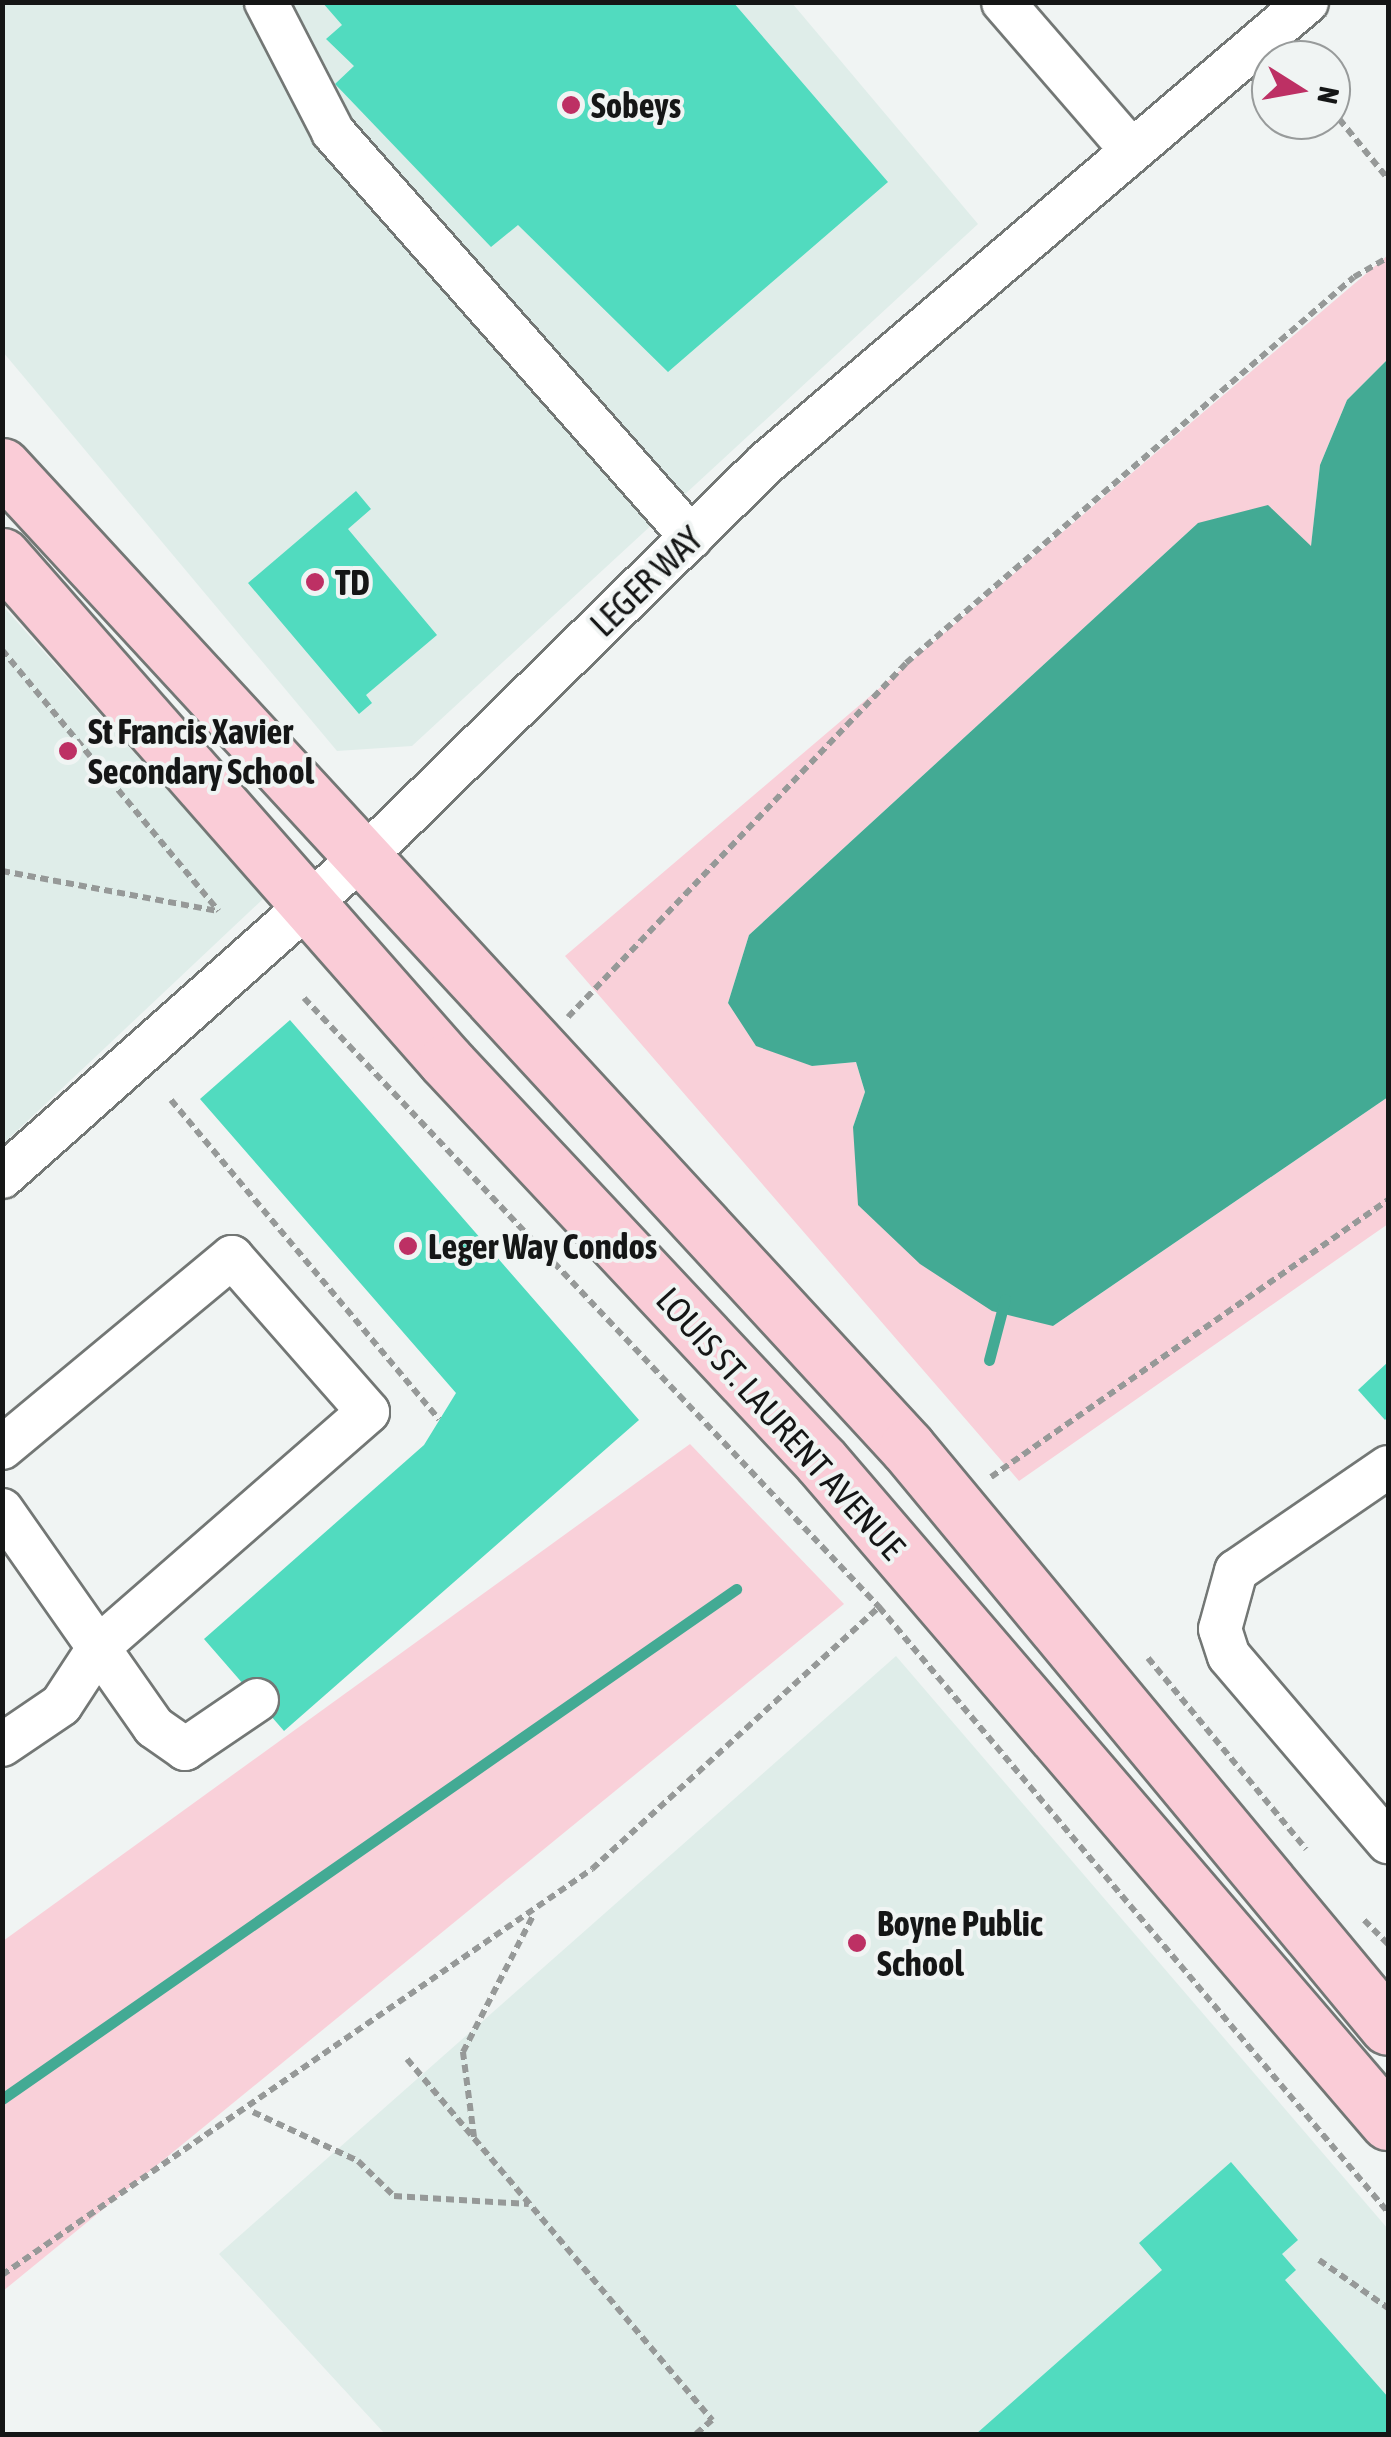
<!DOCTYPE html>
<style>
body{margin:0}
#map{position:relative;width:1391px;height:2437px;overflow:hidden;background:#f0f4f3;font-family:"Asap Condensed",sans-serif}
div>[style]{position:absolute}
.built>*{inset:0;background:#dfede9}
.green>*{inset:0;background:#f9d0d9}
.water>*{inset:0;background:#43aa94}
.stream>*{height:11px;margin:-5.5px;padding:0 5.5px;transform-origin:5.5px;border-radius:5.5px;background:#43aa94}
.building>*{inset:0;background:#51dbbf}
.path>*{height:6px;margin-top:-3px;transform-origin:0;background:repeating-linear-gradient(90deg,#969998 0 8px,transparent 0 13px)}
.roads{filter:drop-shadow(2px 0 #737775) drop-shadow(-2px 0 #737775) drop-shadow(0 2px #737775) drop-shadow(0 -2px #737775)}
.minor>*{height:42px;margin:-21px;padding:0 21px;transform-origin:21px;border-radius:21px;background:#fff}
.major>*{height:55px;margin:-27.5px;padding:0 27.5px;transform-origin:27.5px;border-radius:27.5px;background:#faccd7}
.dots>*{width:28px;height:28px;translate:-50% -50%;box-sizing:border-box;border:5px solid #f0f4f3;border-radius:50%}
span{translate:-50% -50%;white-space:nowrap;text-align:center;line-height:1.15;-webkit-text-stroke:8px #f0f4f3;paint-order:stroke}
.poi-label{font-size:35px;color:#151616;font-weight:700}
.left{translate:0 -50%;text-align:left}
.street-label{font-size:35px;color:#151616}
.frame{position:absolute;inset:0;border:5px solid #151616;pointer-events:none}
.north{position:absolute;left:1251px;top:40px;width:100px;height:100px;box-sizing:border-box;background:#f0f4f3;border:2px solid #989b9b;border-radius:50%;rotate:101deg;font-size:28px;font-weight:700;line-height:40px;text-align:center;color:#151616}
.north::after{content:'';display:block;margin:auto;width:35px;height:45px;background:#bd3064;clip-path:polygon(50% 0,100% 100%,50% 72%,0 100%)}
</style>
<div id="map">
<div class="built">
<div style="clip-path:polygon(2px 3px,792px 3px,978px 224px,412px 746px,337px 751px,3px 352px)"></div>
<div style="clip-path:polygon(2px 605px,264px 898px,3px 1144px,2px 1144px)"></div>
<div style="clip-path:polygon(896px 1656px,1388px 2229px,1388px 2434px,385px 2434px,219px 2254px)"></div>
</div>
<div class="green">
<div style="clip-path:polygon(1388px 255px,1388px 359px,1347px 400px,1320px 465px,1311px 547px,1197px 524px,749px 935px,728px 1003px,812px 1066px,856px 1062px,865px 1092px,853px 1127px,1053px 1326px,1388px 1097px,1388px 1224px,1019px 1481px,565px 956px)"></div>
<div style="clip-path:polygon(690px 1444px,844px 1604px,3px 2291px,3px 1941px)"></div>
</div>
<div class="water">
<div style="clip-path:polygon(1388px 359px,1388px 1097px,1053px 1326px,992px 1311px,920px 1264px,858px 1205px,853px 1127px,865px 1092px,856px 1062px,812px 1066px,756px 1046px,728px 1003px,749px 935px,1198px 523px,1268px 505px,1311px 546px,1320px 465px,1347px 400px)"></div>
</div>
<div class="stream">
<div style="left:989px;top:1360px;width:63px;rotate:-75.3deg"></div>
<div style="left:2px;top:2099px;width:894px;rotate:-34.79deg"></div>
</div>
<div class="building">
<div style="clip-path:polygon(322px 2px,733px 2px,888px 182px,668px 372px,518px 225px,491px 247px,335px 84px,354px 66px,326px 39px,342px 25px)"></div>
<div style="clip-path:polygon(356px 491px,371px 509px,348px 529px,437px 635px,366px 695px,372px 703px,359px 714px,248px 583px)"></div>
<div style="clip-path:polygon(290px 1020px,639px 1420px,284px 1731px,204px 1639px,424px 1445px,456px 1393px,200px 1099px)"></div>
<div style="clip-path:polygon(1388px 1362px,1388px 1417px,1385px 1420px,1358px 1390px)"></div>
<div style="clip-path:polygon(1231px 2162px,1298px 2240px,1282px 2254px,1296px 2270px,1285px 2280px,1388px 2397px,1388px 2434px,976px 2434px,1162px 2270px,1139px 2243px)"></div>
</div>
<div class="path">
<div style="left:1331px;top:109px;width:90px;rotate:50.8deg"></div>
<div style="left:2px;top:650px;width:339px;rotate:50.3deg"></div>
<div style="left:2px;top:871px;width:220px;rotate:10.5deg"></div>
<div style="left:304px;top:998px;width:838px;rotate:46.64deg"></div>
<div style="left:879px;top:1607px;width:791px;rotate:49.93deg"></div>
<div style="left:568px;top:1017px;width:489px;rotate:-46.3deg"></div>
<div style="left:906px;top:663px;width:591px;rotate:-40.75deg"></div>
<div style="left:1354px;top:277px;width:39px;rotate:-30deg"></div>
<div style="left:171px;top:1100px;width:417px;rotate:50deg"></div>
<div style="left:991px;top:1477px;width:484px;rotate:-34.9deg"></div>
<div style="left:1148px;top:1658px;width:248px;rotate:50.4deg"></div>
<div style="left:1364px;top:1920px;width:34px;rotate:45deg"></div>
<div style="left:407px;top:2059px;width:473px;rotate:49.8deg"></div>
<div style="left:712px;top:2420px;width:21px;rotate:139deg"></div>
<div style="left:253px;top:2112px;width:116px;rotate:25deg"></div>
<div style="left:358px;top:2161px;width:50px;rotate:44.2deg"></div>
<div style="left:394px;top:2196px;width:135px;rotate:3.4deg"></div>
<div style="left:474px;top:2137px;width:86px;rotate:-97.4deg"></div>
<div style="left:463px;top:2052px;width:155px;rotate:-62.8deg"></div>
<div style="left:1319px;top:2260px;width:84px;rotate:34.8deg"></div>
<div style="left:2px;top:2275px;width:716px;rotate:-34.53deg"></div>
<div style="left:592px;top:1869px;width:389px;rotate:-42.4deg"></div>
</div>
<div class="roads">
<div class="minor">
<div style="left:266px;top:2px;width:146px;rotate:62.7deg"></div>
<div style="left:333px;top:132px;width:541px;rotate:48.52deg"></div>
<div style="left:1003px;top:2px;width:196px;rotate:49.1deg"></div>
<div style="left:2px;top:1177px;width:519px;rotate:-41.64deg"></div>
<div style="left:390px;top:832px;width:527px;rotate:-44.46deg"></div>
<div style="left:766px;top:463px;width:711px;rotate:-40.44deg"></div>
<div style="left:2px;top:1448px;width:299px;rotate:-39.7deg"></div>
<div style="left:232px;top:1257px;width:206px;rotate:48.7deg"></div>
<div style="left:368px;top:1412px;width:357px;rotate:138.9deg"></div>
<div style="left:99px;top:1647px;width:69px;rotate:123.2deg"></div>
<div style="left:61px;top:1705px;width:71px;rotate:145.9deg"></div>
<div style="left:1388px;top:1467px;width:184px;rotate:145.6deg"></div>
<div style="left:1236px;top:1571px;width:60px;rotate:105.4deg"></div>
<div style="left:1220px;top:1629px;width:28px;rotate:72deg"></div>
<div style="left:1229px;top:1656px;width:245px;rotate:49.5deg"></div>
<div style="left:2px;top:1510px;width:265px;rotate:55deg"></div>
<div style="left:154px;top:1727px;width:38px;rotate:35deg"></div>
<div style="left:185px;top:1749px;width:87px;rotate:-34.2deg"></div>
</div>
<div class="major">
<div style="left:2px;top:466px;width:1335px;rotate:47.31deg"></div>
<div style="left:907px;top:1447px;width:753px;rotate:50.33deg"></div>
<div style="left:2px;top:556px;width:672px;rotate:48.68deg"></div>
<div style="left:446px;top:1061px;width:548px;rotate:46.85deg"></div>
<div style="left:821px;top:1461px;width:871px;rotate:49.38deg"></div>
</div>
</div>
<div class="dots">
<div style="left:571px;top:105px;background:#bd3064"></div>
<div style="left:315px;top:582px;background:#bd3064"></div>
<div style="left:68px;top:751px;background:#bd3064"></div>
<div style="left:408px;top:1246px;background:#bd3064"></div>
<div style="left:857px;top:1943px;background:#bd3064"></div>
</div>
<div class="poi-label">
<span class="left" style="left:591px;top:105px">Sobeys</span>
<span class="left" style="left:335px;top:582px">TD</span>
<span class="left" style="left:88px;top:751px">St Francis Xavier<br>Secondary School</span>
<span class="left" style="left:428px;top:1246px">Leger Way Condos</span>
<span class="left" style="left:877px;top:1943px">Boyne Public<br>School</span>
</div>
<div class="street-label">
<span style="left:646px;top:581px;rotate:-44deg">LEGER WAY</span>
<span style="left:781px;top:1423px;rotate:48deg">LOUIS ST. LAURENT AVENUE</span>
</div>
<div class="frame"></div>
<div class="north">N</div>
</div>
